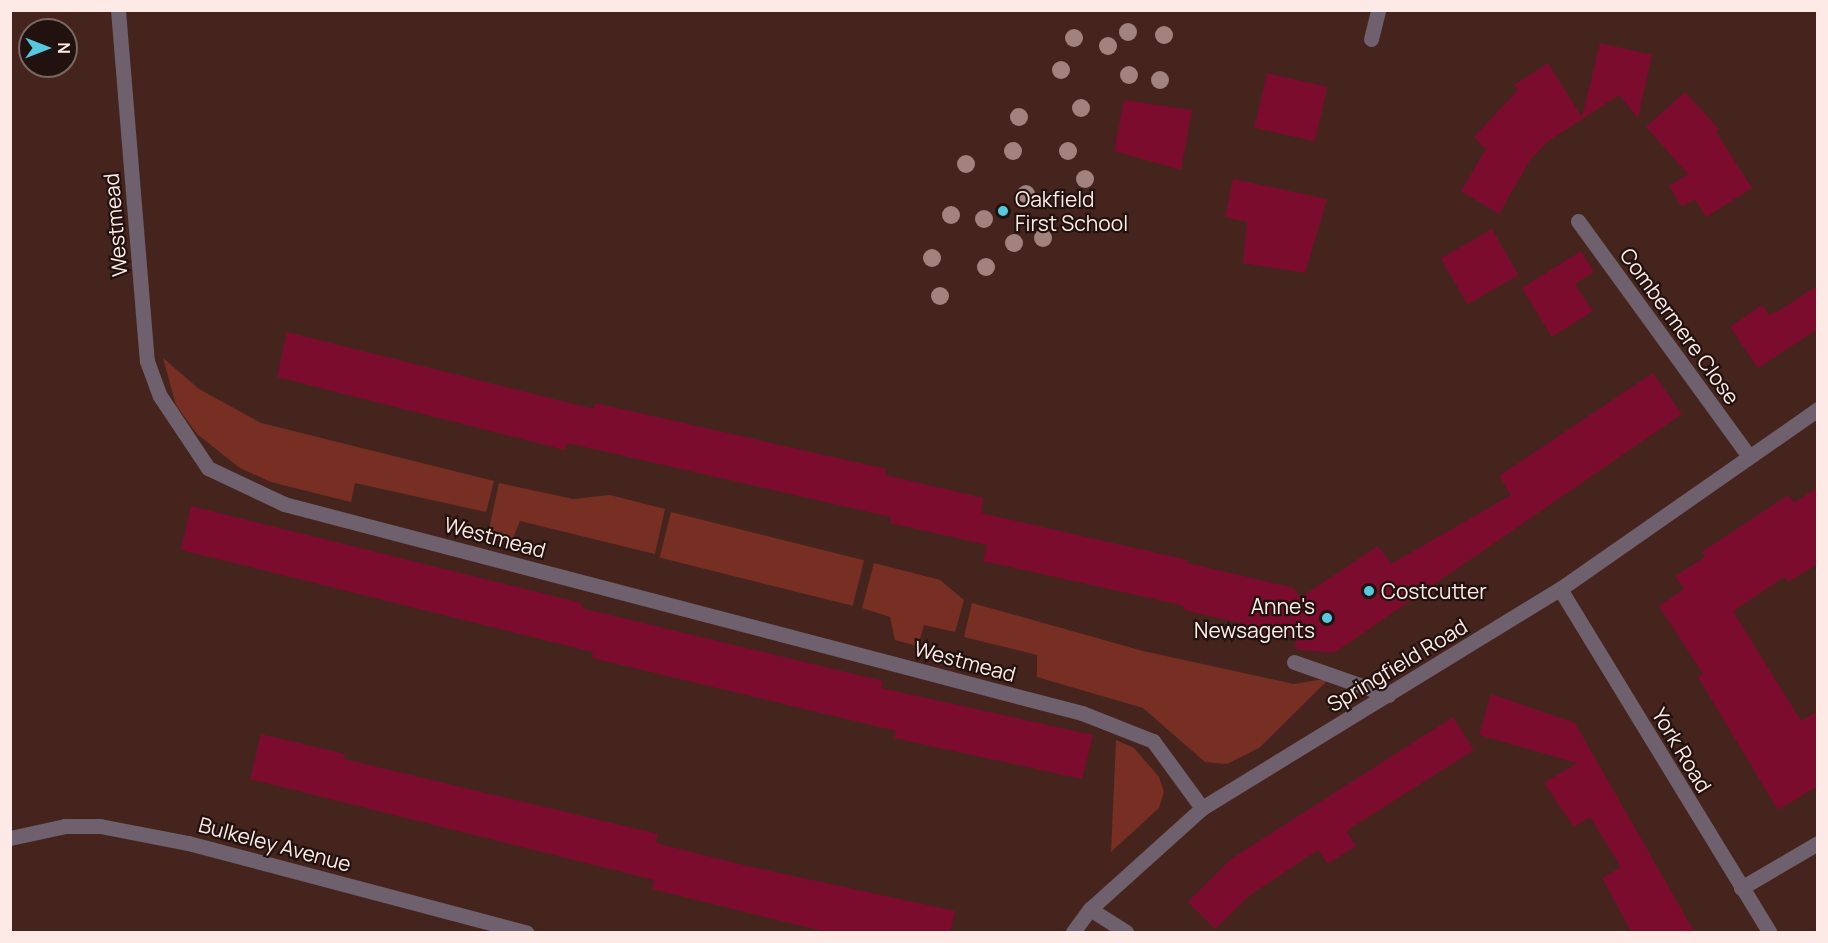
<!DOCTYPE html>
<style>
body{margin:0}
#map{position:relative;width:1828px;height:943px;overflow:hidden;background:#46241e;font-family:Manrope,sans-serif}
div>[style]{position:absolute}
.green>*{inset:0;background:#772f23;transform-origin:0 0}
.building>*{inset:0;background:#7b0c2e;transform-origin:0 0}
.service>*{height:15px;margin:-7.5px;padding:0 7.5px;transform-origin:7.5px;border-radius:7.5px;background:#6e606c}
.minor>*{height:15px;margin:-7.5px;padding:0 7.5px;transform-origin:7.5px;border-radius:7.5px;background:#6e606c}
.trees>*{width:18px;height:18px;margin:-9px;border-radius:50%;background:#a1827c}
.dots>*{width:16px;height:16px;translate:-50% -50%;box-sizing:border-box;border:3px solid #22120f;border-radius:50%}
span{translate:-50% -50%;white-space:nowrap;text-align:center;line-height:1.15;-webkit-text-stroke:4.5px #22120f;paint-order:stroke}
.poi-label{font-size:21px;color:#fdeae6}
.left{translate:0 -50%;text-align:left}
.right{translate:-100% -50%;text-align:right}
.street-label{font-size:21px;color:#fdeae6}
.frame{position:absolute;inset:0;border:12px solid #fdeae6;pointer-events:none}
.north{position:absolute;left:18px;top:18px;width:60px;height:60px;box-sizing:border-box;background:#22120f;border:2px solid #7a6865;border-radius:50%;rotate:90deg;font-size:16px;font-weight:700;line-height:24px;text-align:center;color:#fdeae6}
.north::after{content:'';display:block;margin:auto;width:21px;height:27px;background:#55cadf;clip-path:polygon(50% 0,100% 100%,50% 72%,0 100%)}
</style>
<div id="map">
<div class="green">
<div style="clip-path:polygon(163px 358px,199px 389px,261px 423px,494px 481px,486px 512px,355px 483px,351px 502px,271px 482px,240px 468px,197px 434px,176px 405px)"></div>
<div style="clip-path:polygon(499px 483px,573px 499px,610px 495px,665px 509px,655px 554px,520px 521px,511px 543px,487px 538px)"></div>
<div style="left:671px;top:512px;width:199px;height:47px;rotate:14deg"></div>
<div style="clip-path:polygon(874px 563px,940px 580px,964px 600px,955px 632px,924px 625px,918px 646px,895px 640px,890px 617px,862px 608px)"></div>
<div style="clip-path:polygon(972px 603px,1143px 651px,1294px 684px,1330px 678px,1259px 748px,1227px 764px,1205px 762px,1143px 708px,1037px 677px,1037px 655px,964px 637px)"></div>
<div style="clip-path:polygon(1116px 740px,1134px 748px,1159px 777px,1164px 792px,1159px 808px,1111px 852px)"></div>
</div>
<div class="building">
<div style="clip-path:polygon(1600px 43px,1652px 55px,1638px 118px,1619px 95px,1547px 142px,1530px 160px,1499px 214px,1461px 191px,1486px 149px,1474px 137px,1518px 90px,1514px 85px,1548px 63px,1582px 117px)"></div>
<div style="left:1267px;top:73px;width:62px;height:56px;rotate:13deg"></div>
<div style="clip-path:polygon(1685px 92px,1719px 129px,1716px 132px,1752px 188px,1706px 217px,1695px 199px,1682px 207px,1669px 186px,1688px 174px,1646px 127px)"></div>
<div style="clip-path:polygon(1124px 100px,1192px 110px,1181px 170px,1114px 151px)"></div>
<div style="clip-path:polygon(1233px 179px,1327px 199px,1305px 273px,1243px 263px,1247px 222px,1225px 217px)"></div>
<div style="left:1492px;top:229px;width:53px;height:59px;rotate:60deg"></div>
<div style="clip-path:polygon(1581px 251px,1594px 272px,1575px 284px,1593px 311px,1552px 337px,1522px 288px)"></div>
<div style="clip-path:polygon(1818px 285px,1818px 329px,1758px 368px,1730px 327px,1762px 305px,1769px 315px,1782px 309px)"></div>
<div style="clip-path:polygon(287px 332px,594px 409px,595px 403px,886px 469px,885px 475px,984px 498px,981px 513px,1188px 560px,1187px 563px,1294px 588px,1300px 598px,1378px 546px,1391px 564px,1511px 495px,1499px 476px,1653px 373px,1682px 414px,1334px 653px,1295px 649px,1296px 636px,1184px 610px,1185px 606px,983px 561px,987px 545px,890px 523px,891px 517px,567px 443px,565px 450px,277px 377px)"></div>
<div style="clip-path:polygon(1818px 487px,1818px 564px,1788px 582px,1784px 577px,1733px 611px,1801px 721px,1818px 711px,1818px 786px,1778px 810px,1698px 677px,1703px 674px,1659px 606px,1684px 589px,1675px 576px,1705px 557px,1702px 552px,1788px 495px,1794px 503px)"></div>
<div style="clip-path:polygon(191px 506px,582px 603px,581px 608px,883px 681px,881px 688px,1093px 735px,1082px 779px,894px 738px,896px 731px,592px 658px,593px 652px,181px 550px)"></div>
<div style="clip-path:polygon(1491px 694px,1575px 723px,1695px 933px,1632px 933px,1602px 878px,1621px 867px,1590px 817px,1574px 827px,1544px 783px,1577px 763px,1479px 735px)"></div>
<div style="clip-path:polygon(1453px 717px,1474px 750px,1346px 831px,1356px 846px,1328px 864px,1318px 850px,1250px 895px,1215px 929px,1188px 902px,1231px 859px)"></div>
<div style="clip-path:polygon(261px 734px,345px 754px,344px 759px,658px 834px,656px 843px,747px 866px,955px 911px,950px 933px,830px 933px,652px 889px,654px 880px,250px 779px)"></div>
</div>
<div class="service">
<div style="left:1371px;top:39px;width:30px;rotate:-76deg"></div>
<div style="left:1294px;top:662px;width:100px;rotate:19.3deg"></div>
</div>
<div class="minor">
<div style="left:118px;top:10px;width:352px;rotate:85.3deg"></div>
<div style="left:147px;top:361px;width:37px;rotate:70deg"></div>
<div style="left:160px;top:396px;width:87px;rotate:56.3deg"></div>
<div style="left:208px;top:468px;width:84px;rotate:25.3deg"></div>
<div style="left:284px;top:504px;width:825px;rotate:14.68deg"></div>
<div style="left:1082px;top:713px;width:76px;rotate:21.5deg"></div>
<div style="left:1153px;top:741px;width:83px;rotate:53.8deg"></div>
<div style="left:1578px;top:221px;width:288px;rotate:54deg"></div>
<div style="left:1560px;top:589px;width:402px;rotate:58.6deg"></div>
<div style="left:10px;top:838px;width:56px;rotate:-12.3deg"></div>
<div style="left:65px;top:826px;width:35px"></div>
<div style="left:100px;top:826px;width:90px;rotate:10.9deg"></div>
<div style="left:188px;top:843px;width:350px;rotate:14.8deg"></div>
<div style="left:1741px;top:888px;width:89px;rotate:-30.3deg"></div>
<div style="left:1090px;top:909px;width:43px;rotate:32.6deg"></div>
<div style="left:1073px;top:932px;width:29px;rotate:-54deg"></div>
<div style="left:1090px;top:909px;width:151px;rotate:-42deg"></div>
<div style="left:1202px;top:808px;width:420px;rotate:-31.5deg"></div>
<div style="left:1560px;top:589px;width:315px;rotate:-34.9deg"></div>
</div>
<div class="trees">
<div style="left:1128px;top:32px"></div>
<div style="left:1164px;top:35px"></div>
<div style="left:1074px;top:38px"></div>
<div style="left:1108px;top:46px"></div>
<div style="left:1061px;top:70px"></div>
<div style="left:1129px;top:75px"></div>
<div style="left:1160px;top:80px"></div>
<div style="left:1081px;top:108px"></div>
<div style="left:1019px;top:117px"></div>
<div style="left:1013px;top:151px"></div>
<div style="left:1068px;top:151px"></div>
<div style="left:966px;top:164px"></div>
<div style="left:1085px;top:179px"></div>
<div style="left:1026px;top:194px"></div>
<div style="left:951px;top:215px"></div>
<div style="left:984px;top:219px"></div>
<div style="left:1043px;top:238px"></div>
<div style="left:1014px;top:243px"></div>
<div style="left:932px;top:258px"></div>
<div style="left:986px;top:267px"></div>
<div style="left:940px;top:296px"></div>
</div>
<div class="dots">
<div style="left:1003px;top:211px;background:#55cadf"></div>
<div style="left:1369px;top:591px;background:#55cadf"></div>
<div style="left:1327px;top:618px;background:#55cadf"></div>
</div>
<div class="poi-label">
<span class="left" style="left:1015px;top:211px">Oakfield<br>First School</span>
<span class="left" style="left:1381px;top:591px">Costcutter</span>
<span class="right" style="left:1315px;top:618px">Anne's<br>Newsagents</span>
</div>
<div class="street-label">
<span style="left:115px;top:225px;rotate:-95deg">Westmead</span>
<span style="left:1680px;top:326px;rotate:54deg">Combermere Close</span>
<span style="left:495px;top:537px;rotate:15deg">Westmead</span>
<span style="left:965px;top:661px;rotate:15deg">Westmead</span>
<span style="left:1397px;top:665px;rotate:-31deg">Springfield Road</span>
<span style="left:1682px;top:750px;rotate:59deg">York Road</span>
<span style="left:275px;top:844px;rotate:15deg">Bulkeley Avenue</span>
</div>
<div class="frame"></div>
<div class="north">N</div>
</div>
